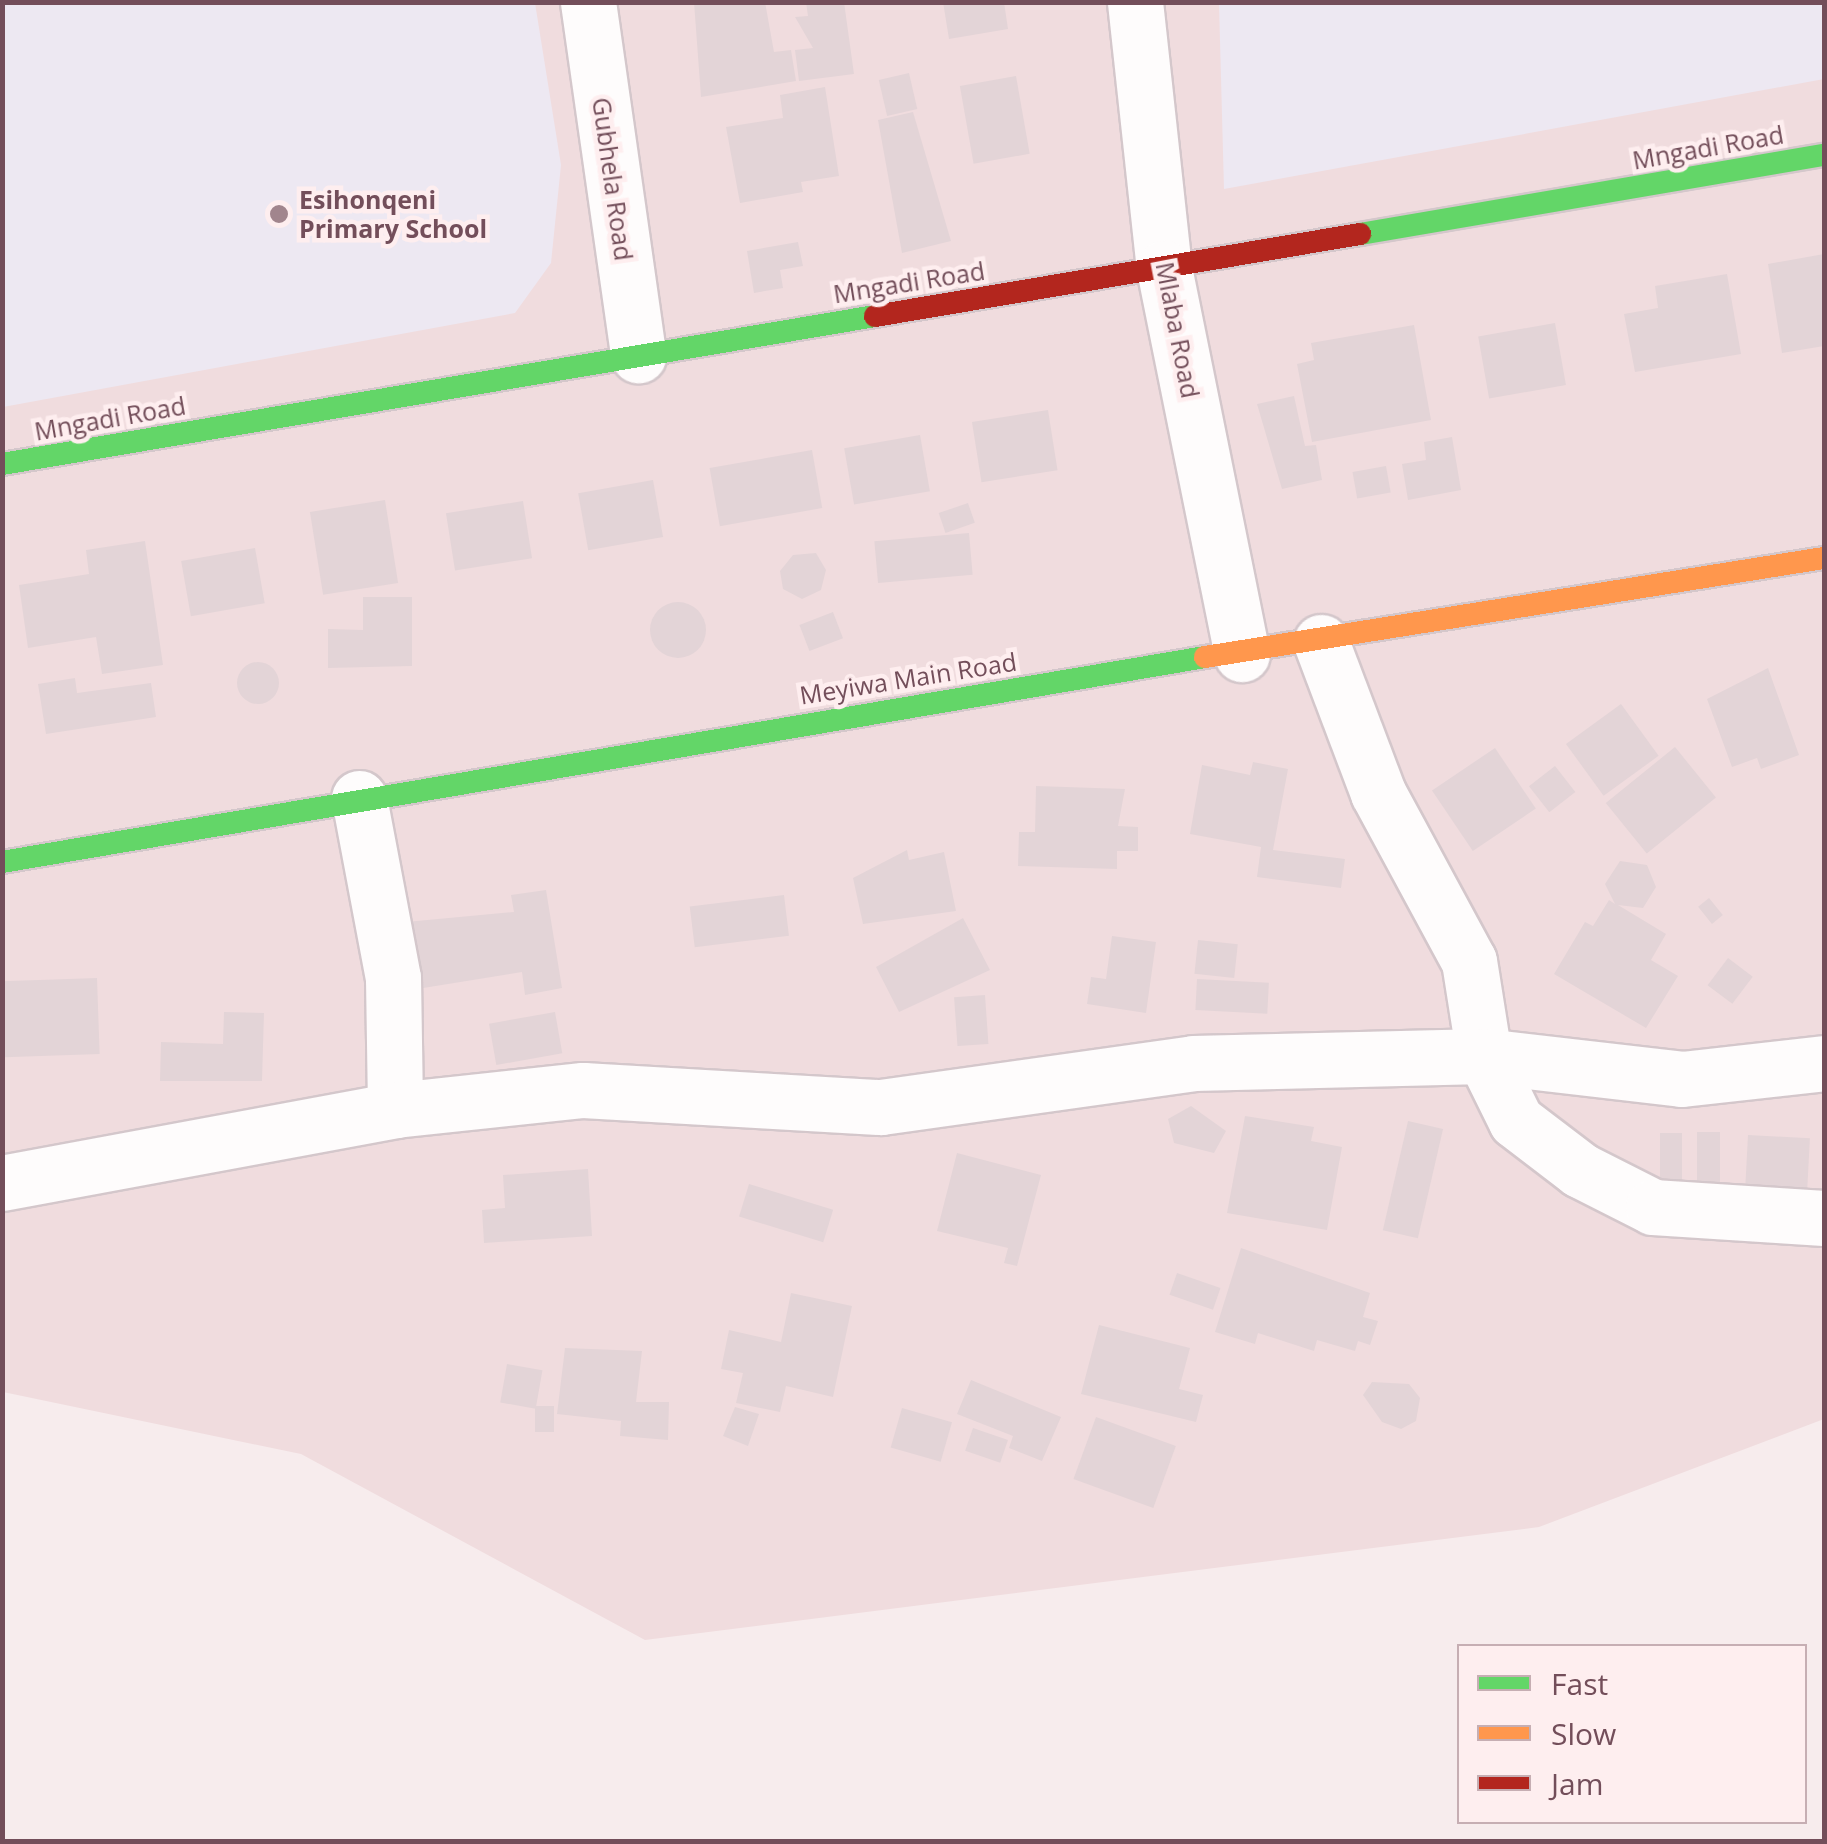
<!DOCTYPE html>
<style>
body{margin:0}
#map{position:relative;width:1827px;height:1844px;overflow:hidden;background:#f7eced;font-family:"Open Sans",sans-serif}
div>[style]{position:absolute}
.residential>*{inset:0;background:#f0dcde}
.education>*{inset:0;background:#ede8f2}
.building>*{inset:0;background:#e3d4d7;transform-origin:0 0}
.round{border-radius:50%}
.roads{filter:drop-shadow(2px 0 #d4c7cb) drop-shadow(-2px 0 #d4c7cb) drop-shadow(0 2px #d4c7cb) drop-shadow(0 -2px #d4c7cb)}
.street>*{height:55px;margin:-27.5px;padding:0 27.5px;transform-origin:27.5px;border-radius:27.5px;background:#fefcfc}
.fast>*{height:22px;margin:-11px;padding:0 11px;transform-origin:11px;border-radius:11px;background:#63d668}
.slow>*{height:22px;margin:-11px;padding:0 11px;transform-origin:11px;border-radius:11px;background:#ff974d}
.jam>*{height:22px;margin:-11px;padding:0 11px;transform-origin:11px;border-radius:11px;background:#b3261e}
.dots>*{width:28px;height:28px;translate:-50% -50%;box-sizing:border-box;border:5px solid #feeeef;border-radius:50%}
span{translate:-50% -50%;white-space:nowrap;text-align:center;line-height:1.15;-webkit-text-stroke:9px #feeeef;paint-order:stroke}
.street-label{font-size:25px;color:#734e5a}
.poi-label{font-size:25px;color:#734e5a;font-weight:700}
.left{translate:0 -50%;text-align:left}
.frame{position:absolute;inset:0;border:5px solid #734e5a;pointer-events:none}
.legend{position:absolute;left:1457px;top:1644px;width:350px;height:180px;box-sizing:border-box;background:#feeeef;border:2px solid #c6aeb3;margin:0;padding:12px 18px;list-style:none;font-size:30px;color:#734e5a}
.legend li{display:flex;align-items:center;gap:20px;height:50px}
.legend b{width:50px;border:2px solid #c6aeb3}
</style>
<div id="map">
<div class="residential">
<div style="clip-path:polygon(3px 3px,1824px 3px,1824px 1419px,1539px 1527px,645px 1640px,301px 1454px,3px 1392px)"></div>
</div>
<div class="education">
<div style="clip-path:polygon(3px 2px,535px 3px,561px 165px,551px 263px,515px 313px,3px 407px)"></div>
<div style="clip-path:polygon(1219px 3px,1824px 3px,1824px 79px,1224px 189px)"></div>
</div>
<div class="building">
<div style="clip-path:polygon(694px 2px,765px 2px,774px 52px,791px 50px,796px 81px,701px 97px)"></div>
<div style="clip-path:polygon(806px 2px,844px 2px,854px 74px,799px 81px,795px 50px,813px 48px,795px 17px,808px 16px)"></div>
<div style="clip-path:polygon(943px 2px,1004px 2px,1008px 29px,949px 39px)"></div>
<div style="left:909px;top:73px;width:37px;height:31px;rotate:77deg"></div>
<div style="left:1016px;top:76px;width:79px;height:57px;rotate:80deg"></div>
<div style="clip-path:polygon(825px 87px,839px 176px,801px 182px,803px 192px,740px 203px,726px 127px,783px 118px,780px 95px)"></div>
<div style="clip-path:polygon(913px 112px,951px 241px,902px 253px,878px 120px)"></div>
<div style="clip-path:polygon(798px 242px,803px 266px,780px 270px,783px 288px,754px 293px,747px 251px)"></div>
<div style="clip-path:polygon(1824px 254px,1824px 346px,1782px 353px,1768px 264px)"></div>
<div style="clip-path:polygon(1727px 274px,1741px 354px,1635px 372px,1624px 314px,1658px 308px,1655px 286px)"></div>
<div style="left:1555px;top:323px;width:63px;height:78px;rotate:80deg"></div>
<div style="clip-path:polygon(1414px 325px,1431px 420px,1312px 442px,1297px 364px,1314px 360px,1311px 343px)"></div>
<div style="clip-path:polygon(1294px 396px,1305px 446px,1316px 445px,1322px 480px,1282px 489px,1257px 404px)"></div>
<div style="left:1048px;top:410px;width:61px;height:77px;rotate:81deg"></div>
<div style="left:920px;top:435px;width:57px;height:77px;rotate:80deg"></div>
<div style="clip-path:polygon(1452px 437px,1461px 490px,1408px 500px,1402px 464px,1426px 460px,1424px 442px)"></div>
<div style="left:812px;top:450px;width:59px;height:104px;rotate:80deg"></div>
<div style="left:1386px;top:466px;width:27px;height:34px;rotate:80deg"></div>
<div style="left:653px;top:480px;width:58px;height:76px;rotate:80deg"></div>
<div style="left:385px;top:500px;width:84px;height:76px;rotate:81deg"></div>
<div style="left:523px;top:501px;width:58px;height:78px;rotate:81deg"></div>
<div style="left:968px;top:503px;width:21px;height:31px;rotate:71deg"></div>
<div style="left:969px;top:533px;width:42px;height:95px;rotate:85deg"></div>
<div style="clip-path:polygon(145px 541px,163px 665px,102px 674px,96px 637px,28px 648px,19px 585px,89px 574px,86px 550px)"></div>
<div style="left:255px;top:548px;width:56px;height:75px;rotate:80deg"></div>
<div style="clip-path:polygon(816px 553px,826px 570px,821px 590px,802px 599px,783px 589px,780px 571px,793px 555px)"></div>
<div style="clip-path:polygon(363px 597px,412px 597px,412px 666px,328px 668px,328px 629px,363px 630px)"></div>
<div class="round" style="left:650px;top:602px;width:56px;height:56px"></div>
<div style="left:833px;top:612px;width:28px;height:36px;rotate:69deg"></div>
<div class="round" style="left:237px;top:662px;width:42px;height:42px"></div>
<div style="clip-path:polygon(1768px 668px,1799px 755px,1761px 769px,1757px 758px,1732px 767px,1707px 699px)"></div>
<div style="clip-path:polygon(75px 678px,77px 693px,151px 683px,156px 717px,46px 734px,38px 684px)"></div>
<div style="left:1621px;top:704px;width:64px;height:68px;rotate:54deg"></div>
<div style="left:1675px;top:747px;width:65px;height:89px;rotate:51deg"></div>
<div style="left:1495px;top:748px;width:73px;height:76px;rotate:56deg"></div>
<div style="clip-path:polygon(1253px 762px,1288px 769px,1273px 850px,1345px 859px,1341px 888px,1257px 877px,1261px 847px,1190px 834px,1202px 765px,1250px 775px)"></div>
<div style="left:1555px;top:766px;width:33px;height:33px;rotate:52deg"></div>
<div style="clip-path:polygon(1036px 786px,1125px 789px,1118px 826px,1138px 827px,1138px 851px,1117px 851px,1117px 869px,1018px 866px,1019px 832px,1035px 832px)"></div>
<div style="clip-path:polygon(907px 850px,909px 860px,944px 852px,956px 911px,863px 924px,853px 878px)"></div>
<div style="clip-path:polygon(1620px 861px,1647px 865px,1656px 887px,1643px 908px,1618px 905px,1666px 934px,1651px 960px,1678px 976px,1646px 1028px,1554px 974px,1585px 922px,1593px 926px,1609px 900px,1615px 904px,1605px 884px)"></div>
<div style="clip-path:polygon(546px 890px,562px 988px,525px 995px,522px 972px,417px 989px,406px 922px,514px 912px,511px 895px)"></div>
<div style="left:784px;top:895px;width:41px;height:95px;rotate:83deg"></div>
<div style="left:1709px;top:898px;width:22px;height:14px;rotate:51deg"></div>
<div style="clip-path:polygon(963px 918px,990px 970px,899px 1012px,876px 967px)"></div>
<div style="clip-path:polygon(1112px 936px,1156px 942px,1146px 1013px,1087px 1004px,1091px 977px,1106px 979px)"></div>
<div style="left:1198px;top:940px;width:40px;height:34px;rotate:6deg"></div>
<div style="left:1728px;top:958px;width:31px;height:34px;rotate:37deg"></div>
<div style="left:97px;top:978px;width:76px;height:95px;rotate:88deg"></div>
<div style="left:1197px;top:979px;width:72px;height:31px;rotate:3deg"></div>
<div style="left:985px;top:995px;width:49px;height:31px;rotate:86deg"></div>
<div style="clip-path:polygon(224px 1012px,264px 1013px,262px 1081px,160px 1081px,161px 1042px,223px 1044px)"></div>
<div style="left:555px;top:1012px;width:42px;height:67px;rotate:80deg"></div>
<div style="clip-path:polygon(1191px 1106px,1226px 1131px,1214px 1153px,1174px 1143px,1168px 1119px)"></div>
<div style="clip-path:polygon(1245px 1116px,1314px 1127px,1311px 1141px,1342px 1147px,1327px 1230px,1227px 1213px)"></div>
<div style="left:1408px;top:1121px;width:36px;height:112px;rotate:13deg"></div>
<div style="left:1697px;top:1132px;width:23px;height:57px"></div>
<div style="left:1660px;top:1133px;width:22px;height:56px"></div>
<div style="left:1748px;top:1135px;width:62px;height:69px;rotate:3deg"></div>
<div style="clip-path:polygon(957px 1153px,1041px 1175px,1017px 1266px,1004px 1263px,1008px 1248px,937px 1231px)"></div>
<div style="clip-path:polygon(588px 1169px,592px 1236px,484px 1243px,482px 1210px,505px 1208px,503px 1175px)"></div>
<div style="left:749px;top:1184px;width:88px;height:34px;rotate:17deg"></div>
<div style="clip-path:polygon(1241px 1248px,1370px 1293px,1363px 1317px,1378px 1321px,1370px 1345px,1358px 1341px,1355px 1351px,1317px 1340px,1314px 1351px,1258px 1333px,1255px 1344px,1215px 1332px)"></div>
<div style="left:1177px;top:1273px;width:46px;height:23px;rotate:19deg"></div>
<div style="clip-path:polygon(791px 1293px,852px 1306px,833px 1397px,786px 1386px,780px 1412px,736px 1403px,743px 1373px,721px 1369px,729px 1330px,781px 1342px)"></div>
<div style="clip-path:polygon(1099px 1325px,1190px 1348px,1179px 1389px,1203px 1395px,1196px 1422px,1081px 1394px)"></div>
<div style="clip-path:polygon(565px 1348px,642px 1351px,636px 1402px,669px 1402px,668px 1440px,620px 1436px,621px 1421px,557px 1414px)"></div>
<div style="left:507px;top:1364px;width:36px;height:39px;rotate:10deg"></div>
<div style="clip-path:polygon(971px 1380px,1061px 1417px,1042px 1461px,1009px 1448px,1013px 1436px,957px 1414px)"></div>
<div style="clip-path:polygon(1372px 1382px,1409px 1384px,1420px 1398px,1416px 1421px,1401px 1429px,1382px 1422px,1363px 1395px)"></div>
<div style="left:535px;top:1406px;width:19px;height:26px"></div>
<div style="clip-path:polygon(735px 1407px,759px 1414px,748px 1446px,723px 1436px)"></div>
<div style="left:902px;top:1408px;width:52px;height:41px;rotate:16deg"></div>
<div style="left:1096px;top:1417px;width:85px;height:66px;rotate:20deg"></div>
<div style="left:973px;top:1428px;width:37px;height:24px;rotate:19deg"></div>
</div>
<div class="roads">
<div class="street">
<div style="left:588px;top:2px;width:357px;rotate:81.9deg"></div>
<div style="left:1135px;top:2px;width:268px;rotate:83.8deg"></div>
<div style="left:1164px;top:268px;width:394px;rotate:78.6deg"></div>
<div style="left:1321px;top:642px;width:161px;rotate:69.3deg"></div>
<div style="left:1378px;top:793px;width:191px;rotate:61.6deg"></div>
<div style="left:1469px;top:961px;width:96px;rotate:81deg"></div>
<div style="left:1484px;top:1056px;width:72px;rotate:63.8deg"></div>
<div style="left:1516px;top:1121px;width:81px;rotate:37.4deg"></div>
<div style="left:1580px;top:1170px;width:82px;rotate:26.9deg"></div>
<div style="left:1653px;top:1207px;width:171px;rotate:3.7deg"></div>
<div style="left:359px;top:798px;width:183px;rotate:79.3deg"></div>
<div style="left:393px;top:978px;width:132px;rotate:89.1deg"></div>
<div style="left:2px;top:1183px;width:400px;rotate:-10.5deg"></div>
<div style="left:395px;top:1110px;width:189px;rotate:-6.1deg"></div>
<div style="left:583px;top:1090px;width:298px;rotate:3.3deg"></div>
<div style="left:881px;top:1107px;width:315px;rotate:-8deg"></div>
<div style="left:1193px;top:1063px;width:291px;rotate:-1.4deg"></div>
<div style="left:1484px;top:1056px;width:199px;rotate:6.6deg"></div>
<div style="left:1682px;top:1079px;width:143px;rotate:-6.4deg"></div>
</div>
<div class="fast">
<div style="left:1360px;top:234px;width:471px;rotate:-9.7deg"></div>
<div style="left:2px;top:464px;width:885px;rotate:-9.62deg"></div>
<div style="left:2px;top:862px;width:1220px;rotate:-9.67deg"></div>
</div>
<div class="slow">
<div style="left:1205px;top:657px;width:627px;rotate:-9.09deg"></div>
</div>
<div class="jam">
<div style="left:875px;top:316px;width:492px;rotate:-9.6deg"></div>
</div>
</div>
<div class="dots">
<div style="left:279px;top:214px;background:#a1858d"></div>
</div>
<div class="street-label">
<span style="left:1708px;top:147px;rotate:-10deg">Mngadi Road</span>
<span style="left:613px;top:179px;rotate:82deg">Gubhela Road</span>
<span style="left:909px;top:282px;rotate:-9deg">Mngadi Road</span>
<span style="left:1178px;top:330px;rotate:79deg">Mlaba Road</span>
<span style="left:110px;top:418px;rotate:-10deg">Mngadi Road</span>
<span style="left:908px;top:678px;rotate:-9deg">Meyiwa Main Road</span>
</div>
<div class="poi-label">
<span class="left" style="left:299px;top:214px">Esihonqeni<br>Primary School</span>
</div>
<div class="frame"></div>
<ul class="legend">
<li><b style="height:12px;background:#63d668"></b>Fast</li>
<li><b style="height:12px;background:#ff974d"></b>Slow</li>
<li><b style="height:12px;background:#b3261e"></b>Jam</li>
</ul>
</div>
